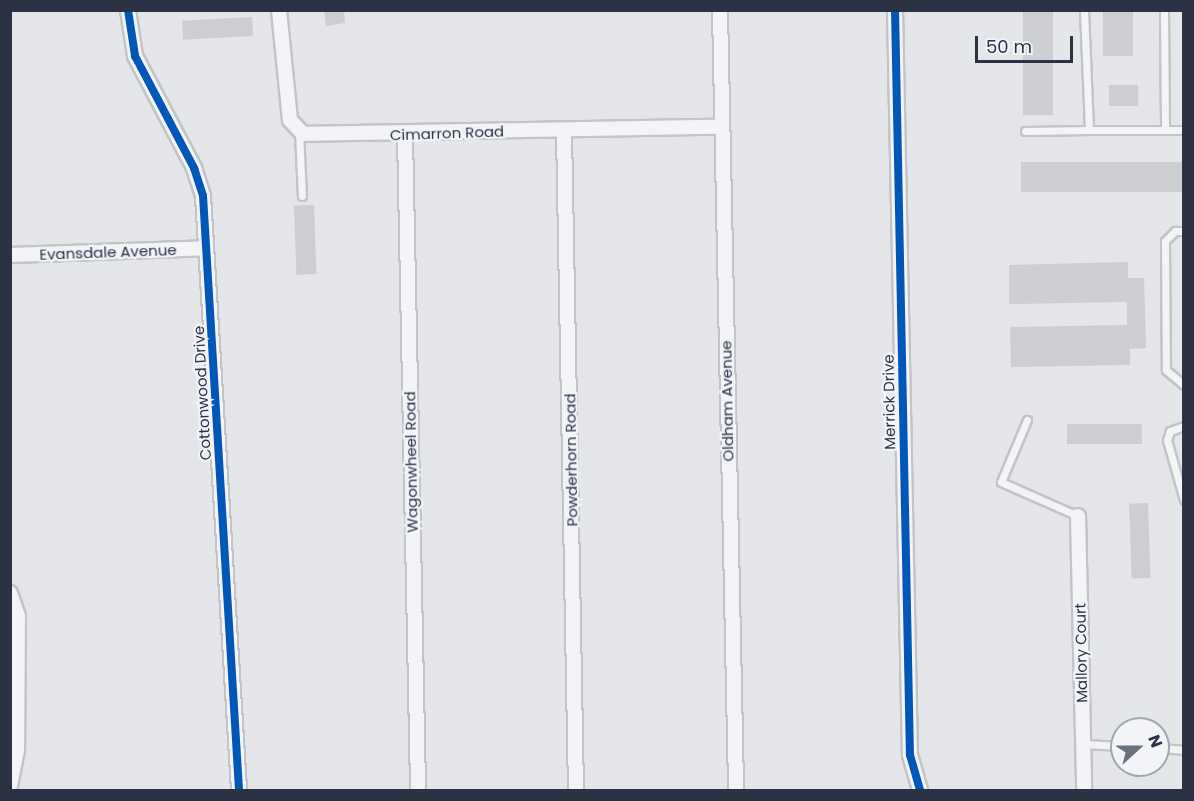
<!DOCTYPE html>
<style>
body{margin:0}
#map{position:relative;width:1194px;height:801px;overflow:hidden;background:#e4e6e9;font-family:Poppins,sans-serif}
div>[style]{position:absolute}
.building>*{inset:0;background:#ccced1;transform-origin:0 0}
.roads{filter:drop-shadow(2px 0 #c2c4c7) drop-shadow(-2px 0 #c2c4c7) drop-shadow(0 2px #c2c4c7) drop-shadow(0 -2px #c2c4c7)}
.service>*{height:7px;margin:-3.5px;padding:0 3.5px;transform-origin:3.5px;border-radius:3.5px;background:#f3f4f6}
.minor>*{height:14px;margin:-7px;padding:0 7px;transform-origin:7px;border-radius:7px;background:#f3f4f6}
.cycleway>*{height:8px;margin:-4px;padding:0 4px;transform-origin:4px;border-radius:4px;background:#0057b8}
span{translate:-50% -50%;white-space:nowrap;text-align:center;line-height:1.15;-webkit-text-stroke:4.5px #f2f4f8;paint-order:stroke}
.street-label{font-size:15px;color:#2a3243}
.frame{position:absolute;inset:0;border:12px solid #2a3243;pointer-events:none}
.north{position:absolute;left:1110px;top:717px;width:60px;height:60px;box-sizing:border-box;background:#f2f4f8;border:2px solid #a2a6b0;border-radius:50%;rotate:69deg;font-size:16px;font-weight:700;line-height:24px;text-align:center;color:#2a3243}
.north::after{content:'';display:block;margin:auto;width:21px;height:27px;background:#6b717d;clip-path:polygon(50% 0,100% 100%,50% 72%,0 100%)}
.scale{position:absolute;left:975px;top:36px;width:98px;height:27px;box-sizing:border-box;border:3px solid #2a3243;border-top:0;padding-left:8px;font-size:18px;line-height:21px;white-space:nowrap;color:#2a3243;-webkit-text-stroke:4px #f2f4f8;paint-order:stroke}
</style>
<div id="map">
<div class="building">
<div style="clip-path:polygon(324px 10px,344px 10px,345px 23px,326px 26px)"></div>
<div style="left:1023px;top:10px;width:30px;height:105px"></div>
<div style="left:1103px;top:10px;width:30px;height:46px"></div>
<div style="left:252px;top:17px;width:19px;height:70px;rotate:87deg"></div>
<div style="left:1138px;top:85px;width:21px;height:29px;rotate:90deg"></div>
<div style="left:1184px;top:162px;width:30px;height:163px;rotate:90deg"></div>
<div style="left:314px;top:205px;width:69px;height:20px;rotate:88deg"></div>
<div style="clip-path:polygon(1128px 262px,1128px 278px,1144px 278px,1146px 348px,1130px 349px,1130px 365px,1011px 367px,1010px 327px,1127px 325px,1127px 302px,1009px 304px,1009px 265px)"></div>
<div style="left:1142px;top:424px;width:20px;height:75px;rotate:90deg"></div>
<div style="left:1148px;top:503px;width:75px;height:19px;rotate:88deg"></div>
</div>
<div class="roads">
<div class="service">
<div style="left:1084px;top:10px;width:120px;rotate:87.6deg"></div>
<div style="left:1089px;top:130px;width:95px"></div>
<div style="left:1164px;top:10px;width:120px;rotate:89.5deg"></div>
<div style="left:299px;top:131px;width:65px;rotate:87.4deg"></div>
<div style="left:1025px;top:131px;width:64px;rotate:-0.9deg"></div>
<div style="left:1184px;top:231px;width:9px;rotate:180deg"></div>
<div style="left:1175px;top:231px;width:14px;rotate:135deg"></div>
<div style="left:1165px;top:241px;width:129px;rotate:89.6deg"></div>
<div style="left:1166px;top:370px;width:23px;rotate:40deg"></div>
<div style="left:1027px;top:420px;width:67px;rotate:112.8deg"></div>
<div style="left:1001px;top:482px;width:84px;rotate:23.8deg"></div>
<div style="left:1184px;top:426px;width:15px;rotate:160deg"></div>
<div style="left:1170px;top:431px;width:9px;rotate:108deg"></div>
<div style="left:1167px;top:440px;width:62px;rotate:74.2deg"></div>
<div style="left:1083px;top:744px;width:39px;rotate:3deg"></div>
<div style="left:1158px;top:748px;width:26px;rotate:4deg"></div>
</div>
<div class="minor">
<div style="left:128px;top:10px;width:47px;rotate:81.3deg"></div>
<div style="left:135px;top:56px;width:127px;rotate:62.2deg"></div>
<div style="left:194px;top:168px;width:29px;rotate:72deg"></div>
<div style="left:203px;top:196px;width:595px;rotate:86.53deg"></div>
<div style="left:279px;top:10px;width:111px;rotate:84.3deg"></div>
<div style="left:290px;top:120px;width:19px;rotate:47deg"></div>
<div style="left:303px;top:134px;width:418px;rotate:-1deg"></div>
<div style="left:720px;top:10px;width:780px;rotate:88.82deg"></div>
<div style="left:895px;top:10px;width:745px;rotate:88.85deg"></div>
<div style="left:910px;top:755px;width:36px;rotate:74deg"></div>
<div style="left:564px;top:130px;width:660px;rotate:88.96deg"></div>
<div style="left:405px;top:134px;width:656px;rotate:88.86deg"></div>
<div style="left:10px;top:255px;width:196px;rotate:-2deg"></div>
<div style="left:1078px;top:516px;width:274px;rotate:88.7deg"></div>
<div style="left:10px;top:593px;width:24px;rotate:71deg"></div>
<div style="left:18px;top:616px;width:134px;rotate:90.4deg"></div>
<div style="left:17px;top:750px;width:37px;rotate:101deg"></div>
</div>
</div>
<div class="cycleway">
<div style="left:128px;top:10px;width:47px;rotate:81.3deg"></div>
<div style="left:135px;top:56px;width:127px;rotate:62.2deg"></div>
<div style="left:194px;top:168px;width:29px;rotate:72deg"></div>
<div style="left:203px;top:196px;width:595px;rotate:86.53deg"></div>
<div style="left:895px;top:10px;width:745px;rotate:88.85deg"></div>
<div style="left:910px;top:755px;width:36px;rotate:74deg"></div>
</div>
<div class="street-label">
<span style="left:447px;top:133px;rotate:-2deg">Cimarron Road</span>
<span style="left:108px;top:252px;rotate:-2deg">Evansdale Avenue</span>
<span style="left:202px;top:393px;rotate:-93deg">Cottonwood Drive</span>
<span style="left:727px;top:401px;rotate:-91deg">Oldham Avenue</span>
<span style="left:889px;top:402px;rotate:-91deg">Merrick Drive</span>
<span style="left:571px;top:460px;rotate:-91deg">Powderhorn Road</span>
<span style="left:411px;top:462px;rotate:-91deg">Wagonwheel Road</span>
<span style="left:1081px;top:653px;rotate:-91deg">Mallory Court</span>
</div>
<div class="frame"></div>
<div class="north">N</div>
<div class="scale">50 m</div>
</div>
